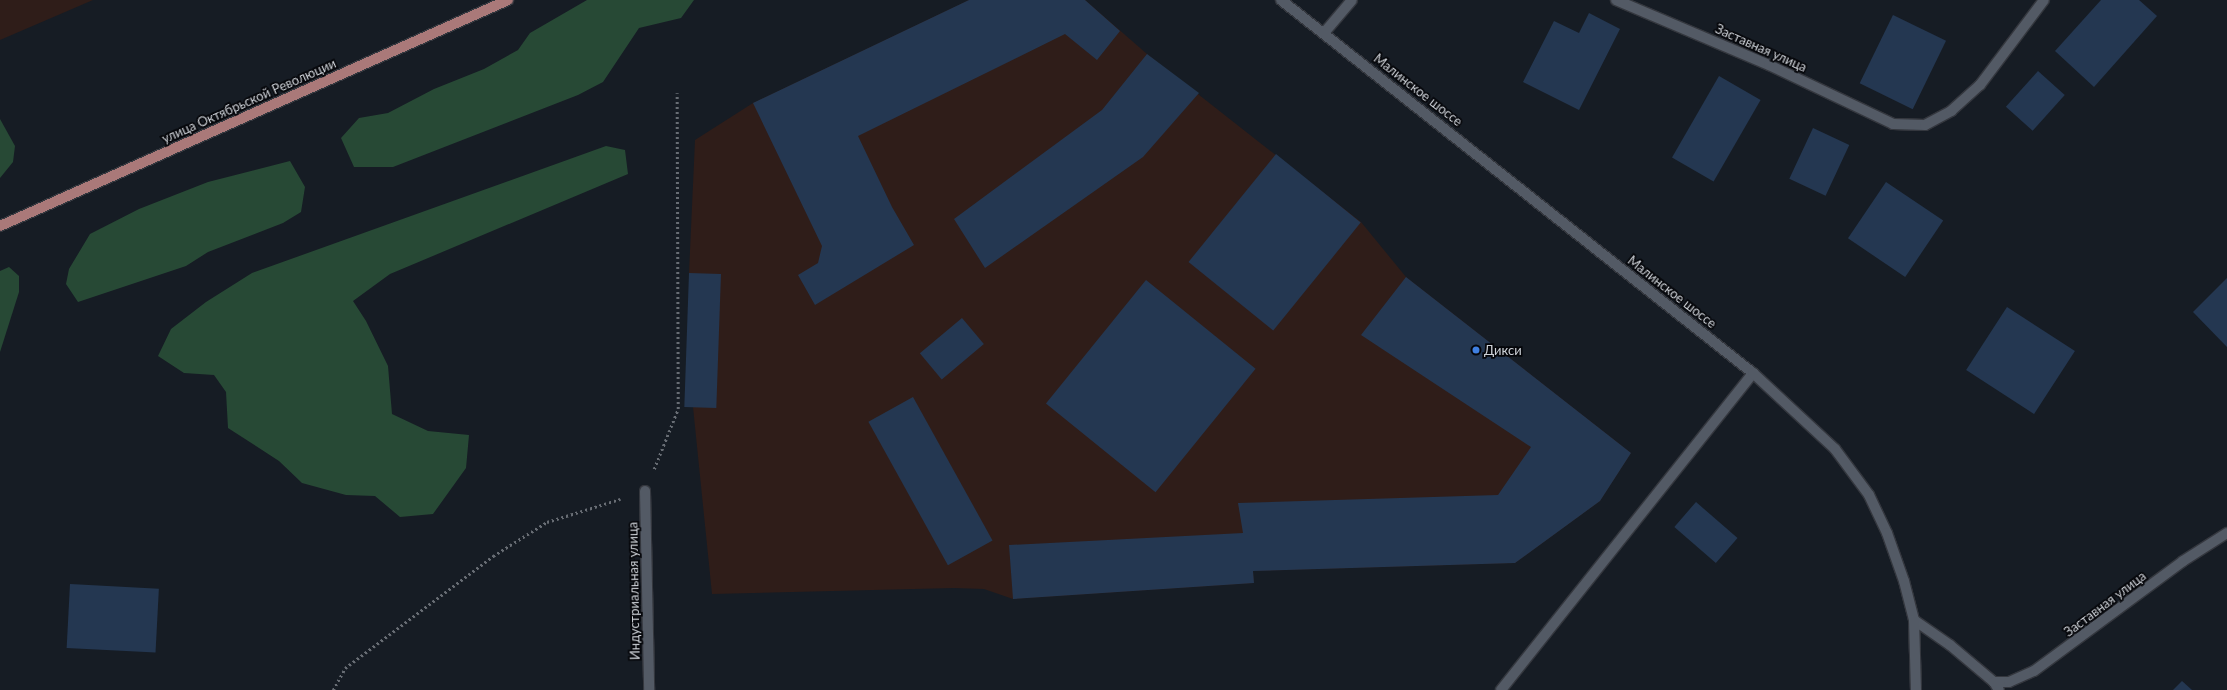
<!DOCTYPE html>
<meta charset="utf-8">
<style>
body{margin:0}
#map{position:relative;width:2227px;height:690px;overflow:hidden;background:#161c24;font-family:Lato,sans-serif}
div>[style]{position:absolute}
.industrial>*{inset:0;background:#2f1d19}
.green>*{inset:0;background:#274935}
.building>*{inset:0;background:#243751;transform-origin:0 0}
.path>*{height:2.5px;margin-top:-1.25px;transform-origin:0;background:repeating-linear-gradient(90deg,#686d74 0 2px,transparent 0 5px)}
.roads{filter:drop-shadow(1px 0 #34373e) drop-shadow(-1px 0 #34373e) drop-shadow(0 1px #34373e) drop-shadow(0 -1px #34373e)}
.street>*{height:10px;margin:-5px;padding:0 5px;transform-origin:5px;border-radius:5px;background:#535a65}
.secondary>*{height:10px;margin:-5px;padding:0 5px;transform-origin:5px;border-radius:5px;background:#535a65}
.primary>*{height:10px;margin:-5px;padding:0 5px;transform-origin:5px;border-radius:5px;background:#aa7979}
.dots>*{width:11px;height:11px;translate:-50% -50%;box-sizing:border-box;border:2px solid #05060a;border-radius:50%}
span{translate:-50% -50%;white-space:nowrap;text-align:center;line-height:1.15;-webkit-text-stroke:3.5px #05060a;paint-order:stroke}
.street-label{font-size:13px;color:#cfd3d9}
.poi-label{font-size:13px;color:#cfd3d9}
.left{translate:0 -50%;text-align:left}
</style>
<div id="map">
<div class="industrial">
<div style="clip-path:polygon(0 0,93px 0,0 40px)"></div>
<div style="clip-path:polygon(969px 0,1085px 0,1147px 54px,1361px 222px,1406px 277px,1631px 453px,1600px 501px,1515px 563px,1253px 571px,1254px 583px,1013px 599px,984px 589px,954px 588px,712px 594px,693px 407px,689px 273px,695px 140px,753px 103px)"></div>
</div>
<div class="green">
<div style="clip-path:polygon(587px 0,694px 0,681px 18px,639px 28px,603px 82px,578px 95px,393px 167px,354px 167px,341px 138px,359px 118px,388px 113px,434px 89px,484px 69px,518px 50px,530px 33px)"></div>
<div style="clip-path:polygon(0 119px,15px 146px,13px 162px,0 178px)"></div>
<div style="clip-path:polygon(606px 146px,625px 150px,628px 174px,390px 274px,353px 301px,366px 321px,388px 366px,392px 414px,428px 431px,469px 435px,466px 468px,433px 514px,400px 517px,375px 496px,346px 495px,302px 483px,279px 461px,228px 428px,226px 392px,214px 375px,184px 373px,158px 356px,171px 329px,206px 302px,252px 273px)"></div>
<div style="clip-path:polygon(290px 161px,305px 187px,301px 212px,283px 223px,208px 252px,186px 266px,78px 302px,66px 284px,69px 269px,90px 234px,139px 209px,208px 182px)"></div>
<div style="clip-path:polygon(9px 267px,19px 276px,19px 292px,0 352px,0 271px)"></div>
</div>
<div class="building">
<div style="clip-path:polygon(969px 0,1085px 0,1120px 31px,1097px 60px,1065px 34px,858px 136px,892px 207px,914px 245px,815px 305px,798px 275px,818px 263px,822px 246px,753px 103px)"></div>
<div style="clip-path:polygon(2101px 0,2139px 0,2157px 16px,2094px 87px,2055px 51px)"></div>
<div style="clip-path:polygon(1589px 13px,1620px 29px,1579px 110px,1523px 82px,1554px 21px,1579px 33px)"></div>
<div style="left:1893px;top:15px;width:59px;height:76px;rotate:26deg"></div>
<div style="clip-path:polygon(1147px 54px,1199px 93px,1143px 157px,985px 268px,954px 219px,1102px 110px)"></div>
<div style="left:2038px;top:71px;width:36px;height:48px;rotate:42deg"></div>
<div style="left:1719px;top:76px;width:48px;height:94px;rotate:30deg"></div>
<div style="left:1813px;top:128px;width:40px;height:56px;rotate:25deg"></div>
<div style="left:1276px;top:154px;width:109px;height:139px;rotate:39deg"></div>
<div style="left:1886px;top:182px;width:69px;height:68px;rotate:34deg"></div>
<div style="left:689px;top:273px;width:32px;height:134px;rotate:2deg"></div>
<div style="clip-path:polygon(1406px 277px,1631px 453px,1600px 501px,1515px 563px,1253px 571px,1254px 583px,1013px 599px,1009px 545px,1243px 533px,1238px 503px,1498px 495px,1531px 447px,1361px 335px)"></div>
<div style="clip-path:polygon(2227px 278px,2227px 347px,2193px 312px)"></div>
<div style="left:1146px;top:280px;width:141px;height:159px;rotate:39deg"></div>
<div style="left:2007px;top:307px;width:81px;height:75px;rotate:33deg"></div>
<div style="left:962px;top:318px;width:34px;height:55px;rotate:50deg"></div>
<div style="left:913px;top:397px;width:164px;height:51px;rotate:61deg"></div>
<div style="left:1696px;top:502px;width:55px;height:33px;rotate:41deg"></div>
<div style="left:70px;top:584px;width:89px;height:64px;rotate:3deg"></div>
<div style="clip-path:polygon(2182px 681px,2192px 690px,2173px 690px)"></div>
</div>
<div class="path">
<div style="left:654px;top:469px;width:65px;rotate:-68.2deg"></div>
<div style="left:678px;top:409px;width:316px;rotate:-90.2deg"></div>
<div style="left:333px;top:690px;width:25px;rotate:-61deg"></div>
<div style="left:345px;top:668px;width:186px;rotate:-37.1deg"></div>
<div style="left:493px;top:556px;width:64px;rotate:-32.2deg"></div>
<div style="left:547px;top:522px;width:77px;rotate:-17.5deg"></div>
</div>
<div class="roads">
<div class="street">
<div style="left:1616px;top:0;width:166px;rotate:23deg"></div>
<div style="left:1769px;top:65px;width:137px;rotate:25.4deg"></div>
<div style="left:1893px;top:124px;width:32px;rotate:2deg"></div>
<div style="left:1925px;top:125px;width:30px;rotate:-28deg"></div>
<div style="left:1951px;top:111px;width:39px;rotate:-42deg"></div>
<div style="left:1980px;top:85px;width:106px;rotate:-53deg"></div>
<div style="left:1324px;top:33px;width:43px;rotate:-49.7deg"></div>
<div style="left:645px;top:491px;width:199px;rotate:88.8deg"></div>
<div style="left:1914px;top:620px;width:44px;rotate:34.8deg"></div>
<div style="left:1950px;top:645px;width:57px;rotate:40.1deg"></div>
<div style="left:1994px;top:682px;width:9px;rotate:58deg"></div>
<div style="left:1994px;top:682px;width:15px"></div>
<div style="left:2009px;top:682px;width:27px;rotate:-24deg"></div>
<div style="left:2034px;top:671px;width:185px;rotate:-36.4deg"></div>
<div style="left:2183px;top:561px;width:52px;rotate:-32.5deg"></div>
<div style="left:1501px;top:690px;width:405px;rotate:-51.5deg"></div>
</div>
<div class="secondary">
<div style="left:1281px;top:0;width:602px;rotate:38.32deg"></div>
<div style="left:1753px;top:373px;width:112px;rotate:42.8deg"></div>
<div style="left:1835px;top:449px;width:57px;rotate:53.5deg"></div>
<div style="left:1869px;top:495px;width:42px;rotate:64.7deg"></div>
<div style="left:1887px;top:533px;width:51px;rotate:70.5deg"></div>
<div style="left:1904px;top:581px;width:40px;rotate:75.6deg"></div>
<div style="left:1914px;top:620px;width:70px;rotate:88.4deg"></div>
</div>
<div class="primary">
<div style="left:0;top:226px;width:556px;rotate:-23.98deg"></div>
</div>
</div>
<div class="dots">
<div style="left:1476px;top:350px;background:#3f7fe0"></div>
</div>
<div class="street-label">
<span style="left:1761px;top:48px;rotate:24deg">Заставная улица</span>
<span style="left:1418px;top:90px;rotate:38deg">Малинское шоссе</span>
<span style="left:249px;top:101px;rotate:-24deg">улица Октябрьской Революции</span>
<span style="left:1672px;top:292px;rotate:38deg">Малинское шоссе</span>
<span style="left:634px;top:591px;rotate:-91deg">Индустриальная улица</span>
<span style="left:2105px;top:604px;rotate:-37deg">Заставная улица</span>
</div>
<div class="poi-label">
<span class="left" style="left:1484px;top:350px">Дикси</span>
</div>
</div>
